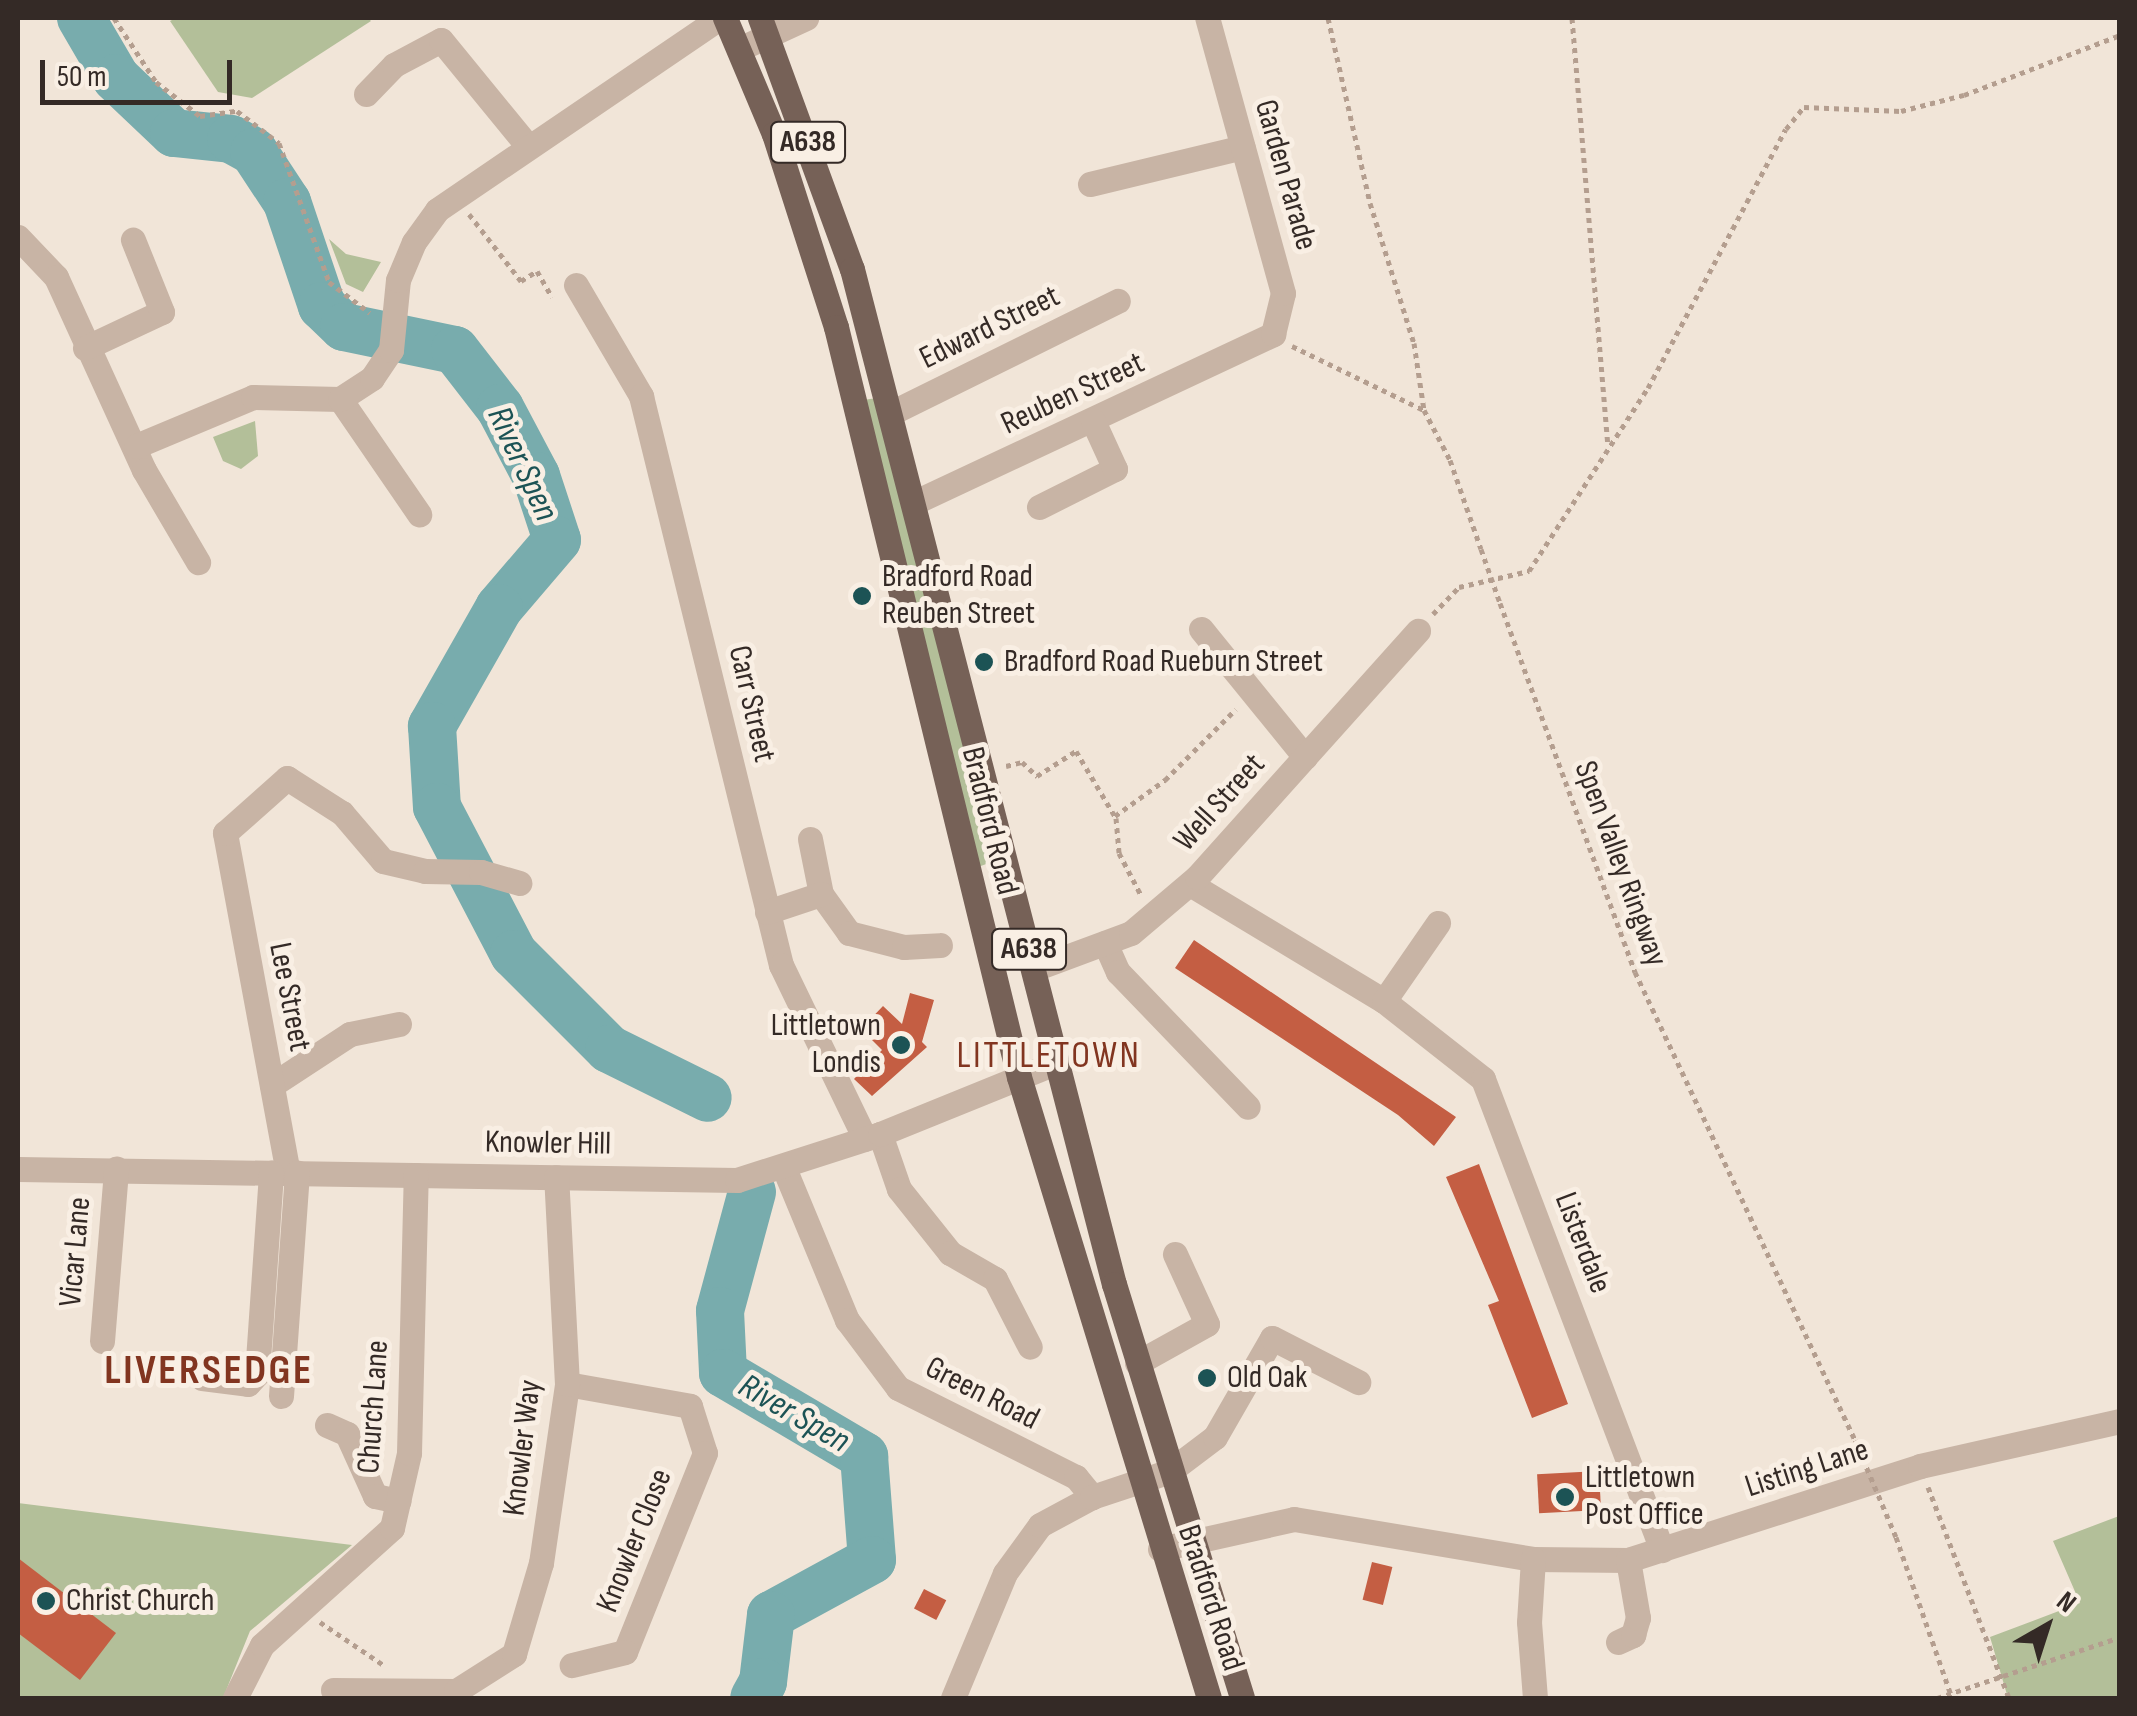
<!DOCTYPE html>
<style>
body{margin:0}
#map{position:relative;width:2137px;height:1716px;overflow:hidden;background:#f1e5d8;font-family:"Sofia Sans Condensed",sans-serif}
div>[style]{position:absolute}
.green>*{inset:0;background:#b3bf99}
.river>*{height:48px;margin:-24px;padding:0 24px;transform-origin:24px;border-radius:24px;background:#78acad}
.building>*{inset:0;background:#c45e43;transform-origin:0 0}
.path>*{height:5px;margin-top:-2.5px;transform-origin:0;background:repeating-linear-gradient(90deg,#b49e8f 0 5px,transparent 0 10px)}
.minor>*{height:25px;margin:-12.5px;padding:0 12.5px;transform-origin:12.5px;border-radius:12.5px;background:#c8b4a5}
.major>*{height:25px;margin:-12.5px;padding:0 12.5px;transform-origin:12.5px;border-radius:12.5px;background:#766157}
.path-bridge>*{height:5px;margin-top:-2.5px;transform-origin:0;background:repeating-linear-gradient(90deg,#b49e8f 0 5px,transparent 0 10px)}
.dots>*{width:28px;height:28px;translate:-50% -50%;box-sizing:border-box;border:5px solid #f9efe4;border-radius:50%}
span{translate:-50% -50%;white-space:nowrap;text-align:center;line-height:1.15;-webkit-text-stroke:10px #f9efe4;paint-order:stroke}
.shield-label span{padding:2px 8px;background:#f9efe4;border:2px solid;border-radius:8px;-webkit-text-stroke-width:0}
.shield-label{font-size:30px;color:#342a26;font-weight:700}
.street-label{font-size:32px;color:#342a26}
.poi-label{font-size:32px;color:#342a26}
.left{translate:0 -50%;text-align:left}
.right{translate:-100% -50%;text-align:right}
.water-label{font-size:35px;color:#1c5355;font-style:italic}
.quarter-label{font-size:38px;color:#823520;letter-spacing:2.5px}
.district-label{font-size:42px;color:#823520;font-weight:700;letter-spacing:2.5px}
.frame{position:absolute;inset:0;border:20px solid #342a26;pointer-events:none}
.north{position:absolute;left:1997px;top:1576px;width:100px;height:100px;-webkit-text-stroke:8px #f9efe4;paint-order:stroke;rotate:39deg;font-size:28px;font-weight:700;line-height:40px;text-align:center;color:#342a26}
.north::after{content:'';display:block;margin:auto;width:35px;height:45px;background:#342a26;clip-path:polygon(50% 0,100% 100%,50% 72%,0 100%)}
.scale{position:absolute;left:40px;top:60px;width:192px;height:45px;box-sizing:border-box;border:5px solid #342a26;border-top:0;padding-left:12px;font-size:30px;line-height:35px;white-space:nowrap;color:#342a26;-webkit-text-stroke:8px #f9efe4;paint-order:stroke}
</style>
<div id="map">
<div class="green">
<div style="clip-path:polygon(176px 18px,368px 18px,371px 21px,252px 98px,218px 92px,170px 21px)"></div>
<div style="clip-path:polygon(329px 239px,346px 254px,381px 262px,363px 292px,346px 284px)"></div>
<div style="clip-path:polygon(877px 398px,992px 862px,975px 868px,863px 400px)"></div>
<div style="clip-path:polygon(255px 421px,258px 456px,241px 469px,223px 461px,213px 437px)"></div>
<div style="clip-path:polygon(18px 1503px,352px 1545px,250px 1631px,223px 1698px,18px 1698px)"></div>
<div style="clip-path:polygon(2119px 1516px,2119px 1698px,2008px 1698px,1990px 1637px,2080px 1603px,2053px 1541px)"></div>
</div>
<div class="river">
<div style="left:81px;top:18px;width:69px;rotate:59.7deg"></div>
<div style="left:116px;top:78px;width:80px;rotate:43.5deg"></div>
<div style="left:174px;top:133px;width:57px;rotate:6deg"></div>
<div style="left:231px;top:139px;width:26px;rotate:29deg"></div>
<div style="left:254px;top:152px;width:60px;rotate:56.6deg"></div>
<div style="left:287px;top:202px;width:110px;rotate:71.4deg"></div>
<div style="left:322px;top:306px;width:30px;rotate:44deg"></div>
<div style="left:344px;top:327px;width:113px;rotate:11.7deg"></div>
<div style="left:455px;top:350px;width:73px;rotate:52.2deg"></div>
<div style="left:500px;top:408px;width:77px;rotate:62.1deg"></div>
<div style="left:536px;top:476px;width:67px;rotate:71.8deg"></div>
<div style="left:557px;top:540px;width:89px;rotate:130.5deg"></div>
<div style="left:499px;top:608px;width:136px;rotate:119.6deg"></div>
<div style="left:432px;top:726px;width:81px;rotate:86.5deg"></div>
<div style="left:437px;top:807px;width:166px;rotate:62.4deg"></div>
<div style="left:514px;top:954px;width:134px;rotate:45deg"></div>
<div style="left:609px;top:1049px;width:110px;rotate:26.3deg"></div>
<div style="left:752px;top:1192px;width:123px;rotate:105.1deg"></div>
<div style="left:720px;top:1311px;width:62px;rotate:87.2deg"></div>
<div style="left:723px;top:1373px;width:164px;rotate:30.5deg"></div>
<div style="left:864px;top:1456px;width:104px;rotate:85.6deg"></div>
<div style="left:872px;top:1560px;width:115px;rotate:151.4deg"></div>
<div style="left:771px;top:1615px;width:67px;rotate:96.8deg"></div>
<div style="left:763px;top:1682px;width:18px;rotate:119deg"></div>
</div>
<div class="building">
<div style="clip-path:polygon(1194px 940px,1456px 1117px,1434px 1146px,1398px 1115px,1175px 968px)"></div>
<div style="clip-path:polygon(910px 993px,934px 1000px,922px 1042px,927px 1047px,872px 1096px,854px 1079px,882px 1050px,861px 1029px,883px 1006px,902px 1024px)"></div>
<div style="clip-path:polygon(1479px 1164px,1568px 1404px,1532px 1418px,1488px 1305px,1499px 1301px,1446px 1177px)"></div>
<div style="left:1599px;top:1471px;width:39px;height:62px;rotate:87deg"></div>
<div style="clip-path:polygon(18px 1558px,116px 1633px,80px 1680px,18px 1633px)"></div>
<div style="left:1372px;top:1562px;width:21px;height:39px;rotate:14deg"></div>
<div style="left:924px;top:1589px;width:25px;height:22px;rotate:27deg"></div>
</div>
<div class="path">
<div style="left:114px;top:18px;width:77px;rotate:56.7deg"></div>
<div style="left:156px;top:82px;width:56px;rotate:37.7deg"></div>
<div style="left:200px;top:116px;width:37px;rotate:-8deg"></div>
<div style="left:237px;top:111px;width:53px;rotate:37.3deg"></div>
<div style="left:279px;top:143px;width:148px;rotate:70.2deg"></div>
<div style="left:329px;top:282px;width:51px;rotate:37.1deg"></div>
<div style="left:1328px;top:18px;width:190px;rotate:77.2deg"></div>
<div style="left:1370px;top:203px;width:147px;rotate:72.6deg"></div>
<div style="left:1414px;top:343px;width:68px;rotate:81.5deg"></div>
<div style="left:1424px;top:410px;width:56px;rotate:62.5deg"></div>
<div style="left:1450px;top:460px;width:94px;rotate:70.8deg"></div>
<div style="left:1572px;top:18px;width:428px;rotate:85.2deg"></div>
<div style="left:469px;top:214px;width:85px;rotate:52.2deg"></div>
<div style="left:521px;top:281px;width:19px;rotate:-32deg"></div>
<div style="left:537px;top:271px;width:30px;rotate:60deg"></div>
<div style="left:1292px;top:346px;width:147px;rotate:25.9deg"></div>
<div style="left:1500px;top:603px;width:393px;rotate:69.9deg"></div>
<div style="left:1635px;top:972px;width:517px;rotate:64.82deg"></div>
<div style="left:1433px;top:614px;width:37px;rotate:-46deg"></div>
<div style="left:1459px;top:587px;width:72px;rotate:-12.9deg"></div>
<div style="left:1529px;top:571px;width:218px;rotate:-57deg"></div>
<div style="left:1648px;top:388px;width:293px;rotate:-62deg"></div>
<div style="left:1786px;top:129px;width:28px;rotate:-51deg"></div>
<div style="left:1804px;top:107px;width:97px;rotate:2.4deg"></div>
<div style="left:1901px;top:111px;width:65px;rotate:-14.3deg"></div>
<div style="left:1964px;top:95px;width:167px;rotate:-21deg"></div>
<div style="left:1006px;top:766px;width:16px;rotate:-14deg"></div>
<div style="left:1022px;top:762px;width:21px;rotate:43deg"></div>
<div style="left:1037px;top:776px;width:46px;rotate:-32.7deg"></div>
<div style="left:1076px;top:751px;width:78px;rotate:59.2deg"></div>
<div style="left:1116px;top:818px;width:35px;rotate:85deg"></div>
<div style="left:1119px;top:853px;width:47px;rotate:62.4deg"></div>
<div style="left:1115px;top:816px;width:62px;rotate:-35.8deg"></div>
<div style="left:1165px;top:780px;width:100px;rotate:-45deg"></div>
<div style="left:1928px;top:1487px;width:226px;rotate:69deg"></div>
<div style="left:1896px;top:1537px;width:170px;rotate:70.8deg"></div>
<div style="left:320px;top:1622px;width:78px;rotate:34.1deg"></div>
<div style="left:1937px;top:1698px;width:193px;rotate:-18.4deg"></div>
</div>
<div class="minor">
<div style="left:739px;top:49px;width:74px;rotate:-24.8deg"></div>
<div style="left:366px;top:94px;width:40px;rotate:-46deg"></div>
<div style="left:394px;top:65px;width:53px;rotate:-28deg"></div>
<div style="left:441px;top:40px;width:136px;rotate:50.7deg"></div>
<div style="left:1090px;top:184px;width:157px;rotate:-13.6deg"></div>
<div style="left:18px;top:237px;width:55px;rotate:46.5deg"></div>
<div style="left:56px;top:277px;width:212px;rotate:65.5deg"></div>
<div style="left:144px;top:470px;width:107px;rotate:59.6deg"></div>
<div style="left:576px;top:285px;width:129px;rotate:59.6deg"></div>
<div style="left:641px;top:396px;width:586px;rotate:76.18deg"></div>
<div style="left:781px;top:965px;width:193px;rotate:64.2deg"></div>
<div style="left:85px;top:348px;width:85px;rotate:-25.1deg"></div>
<div style="left:162px;top:312px;width:78px;rotate:-111.9deg"></div>
<div style="left:340px;top:399px;width:140px;rotate:55.5deg"></div>
<div style="left:891px;top:413px;width:253px;rotate:-26.3deg"></div>
<div style="left:136px;top:446px;width:127px;rotate:-22.7deg"></div>
<div style="left:253px;top:397px;width:87px;rotate:1.3deg"></div>
<div style="left:340px;top:399px;width:38px;rotate:-33deg"></div>
<div style="left:372px;top:378px;width:34px;rotate:-56deg"></div>
<div style="left:391px;top:350px;width:70px;rotate:-84.3deg"></div>
<div style="left:398px;top:280px;width:41px;rotate:-67.2deg"></div>
<div style="left:414px;top:242px;width:39px;rotate:-54deg"></div>
<div style="left:437px;top:210px;width:342px;rotate:-34.2deg"></div>
<div style="left:913px;top:503px;width:398px;rotate:-25.1deg"></div>
<div style="left:1273px;top:334px;width:42px;rotate:-76.3deg"></div>
<div style="left:1283px;top:293px;width:285px;rotate:-105.4deg"></div>
<div style="left:1039px;top:507px;width:85px;rotate:-26.6deg"></div>
<div style="left:1115px;top:469px;width:53px;rotate:-114.6deg"></div>
<div style="left:1201px;top:629px;width:165px;rotate:50.9deg"></div>
<div style="left:810px;top:839px;width:56px;rotate:78.7deg"></div>
<div style="left:821px;top:894px;width:48px;rotate:54.3deg"></div>
<div style="left:849px;top:933px;width:57px;rotate:14.3deg"></div>
<div style="left:904px;top:947px;width:36px;rotate:-3deg"></div>
<div style="left:1190px;top:884px;width:227px;rotate:31.1deg"></div>
<div style="left:1384px;top:1001px;width:126px;rotate:38.2deg"></div>
<div style="left:1483px;top:1079px;width:504px;rotate:69.19deg"></div>
<div style="left:767px;top:912px;width:57px;rotate:-18.4deg"></div>
<div style="left:1105px;top:943px;width:32px;rotate:66deg"></div>
<div style="left:1118px;top:972px;width:187px;rotate:46.1deg"></div>
<div style="left:1034px;top:969px;width:103px;rotate:-20.4deg"></div>
<div style="left:1131px;top:933px;width:87px;rotate:-40.3deg"></div>
<div style="left:1197px;top:877px;width:331px;rotate:-48.1deg"></div>
<div style="left:1384px;top:1001px;width:95px;rotate:-55.3deg"></div>
<div style="left:272px;top:1085px;width:93px;rotate:-33.2deg"></div>
<div style="left:350px;top:1034px;width:50px;rotate:-11.5deg"></div>
<div style="left:880px;top:1134px;width:58px;rotate:70.9deg"></div>
<div style="left:899px;top:1189px;width:82px;rotate:51.4deg"></div>
<div style="left:950px;top:1253px;width:52px;rotate:30deg"></div>
<div style="left:995px;top:1279px;width:76px;rotate:62.8deg"></div>
<div style="left:784px;top:1168px;width:165px;rotate:67.5deg"></div>
<div style="left:847px;top:1320px;width:85px;rotate:53.1deg"></div>
<div style="left:898px;top:1388px;width:199px;rotate:26.6deg"></div>
<div style="left:1076px;top:1477px;width:26px;rotate:51deg"></div>
<div style="left:18px;top:1169px;width:719px;rotate:0.88deg"></div>
<div style="left:737px;top:1180px;width:150px;rotate:-17.8deg"></div>
<div style="left:880px;top:1134px;width:191px;rotate:-22.1deg"></div>
<div style="left:288px;top:1173px;width:346px;rotate:-100.5deg"></div>
<div style="left:225px;top:833px;width:83px;rotate:-41.6deg"></div>
<div style="left:287px;top:778px;width:65px;rotate:32.5deg"></div>
<div style="left:342px;top:813px;width:63px;rotate:49.5deg"></div>
<div style="left:383px;top:861px;width:43px;rotate:13.4deg"></div>
<div style="left:425px;top:871px;width:56px;rotate:1deg"></div>
<div style="left:481px;top:872px;width:40px;rotate:16deg"></div>
<div style="left:102px;top:1341px;width:173px;rotate:-85.3deg"></div>
<div style="left:1137px;top:1363px;width:80px;rotate:-29.1deg"></div>
<div style="left:1207px;top:1324px;width:77px;rotate:-114.6deg"></div>
<div style="left:202px;top:1378px;width:46px;rotate:7.4deg"></div>
<div style="left:248px;top:1384px;width:13px;rotate:-48deg"></div>
<div style="left:257px;top:1374px;width:202px;rotate:-86deg"></div>
<div style="left:567px;top:1384px;width:125px;rotate:10.1deg"></div>
<div style="left:690px;top:1406px;width:49px;rotate:72.3deg"></div>
<div style="left:705px;top:1453px;width:214px;rotate:111.9deg"></div>
<div style="left:625px;top:1652px;width:55px;rotate:166.2deg"></div>
<div style="left:281px;top:1396px;width:224px;rotate:-85.9deg"></div>
<div style="left:327px;top:1425px;width:22px;rotate:24deg"></div>
<div style="left:347px;top:1434px;width:68px;rotate:65.7deg"></div>
<div style="left:375px;top:1496px;width:24px;rotate:12deg"></div>
<div style="left:1160px;top:1549px;width:137px;rotate:-12.6deg"></div>
<div style="left:1294px;top:1519px;width:242px;rotate:9.5deg"></div>
<div style="left:1533px;top:1559px;width:95px;rotate:0.6deg"></div>
<div style="left:1628px;top:1560px;width:307px;rotate:-17.8deg"></div>
<div style="left:1920px;top:1466px;width:205px;rotate:-12.7deg"></div>
<div style="left:1533px;top:1559px;width:63px;rotate:93.6deg"></div>
<div style="left:1529px;top:1622px;width:76px;rotate:85.5deg"></div>
<div style="left:1618px;top:1642px;width:17px;rotate:-25deg"></div>
<div style="left:1633px;top:1635px;width:18px;rotate:-74deg"></div>
<div style="left:1638px;top:1618px;width:59px;rotate:-99.8deg"></div>
<div style="left:333px;top:1690px;width:123px;rotate:0.5deg"></div>
<div style="left:456px;top:1691px;width:69px;rotate:-32.5deg"></div>
<div style="left:514px;top:1654px;width:95px;rotate:-73.5deg"></div>
<div style="left:541px;top:1563px;width:181px;rotate:-81.7deg"></div>
<div style="left:567px;top:1384px;width:207px;rotate:-93deg"></div>
<div style="left:235px;top:1698px;width:59px;rotate:-63deg"></div>
<div style="left:262px;top:1645px;width:175px;rotate:-42deg"></div>
<div style="left:392px;top:1528px;width:77px;rotate:-77.2deg"></div>
<div style="left:409px;top:1453px;width:278px;rotate:-88.6deg"></div>
<div style="left:953px;top:1698px;width:135px;rotate:-67.4deg"></div>
<div style="left:1005px;top:1573px;width:59px;rotate:-53.9deg"></div>
<div style="left:1040px;top:1525px;width:59px;rotate:-28.3deg"></div>
<div style="left:1092px;top:1497px;width:82px;rotate:-18.4deg"></div>
<div style="left:1170px;top:1471px;width:56px;rotate:-37.1deg"></div>
<div style="left:1215px;top:1437px;width:114px;rotate:-60.1deg"></div>
<div style="left:1272px;top:1338px;width:97px;rotate:27.1deg"></div>
</div>
<div class="major">
<div style="left:725px;top:18px;width:126px;rotate:67.1deg"></div>
<div style="left:774px;top:134px;width:203px;rotate:72.2deg"></div>
<div style="left:836px;top:327px;width:772px;rotate:76.29deg"></div>
<div style="left:1019px;top:1077px;width:649px;rotate:72.99deg"></div>
<div style="left:760px;top:18px;width:267px;rotate:69.9deg"></div>
<div style="left:852px;top:269px;width:1048px;rotate:75.53deg"></div>
<div style="left:1114px;top:1284px;width:433px;rotate:72.8deg"></div>
</div>
<div class="path-bridge">
<div style="left:1481px;top:549px;width:57px;rotate:70.6deg"></div>
<div style="left:1855px;top:1440px;width:105px;rotate:67.1deg"></div>
</div>
<div class="dots">
<div style="left:862px;top:596px;background:#1c5355"></div>
<div style="left:984px;top:662px;background:#1c5355"></div>
<div style="left:901px;top:1045px;background:#1c5355"></div>
<div style="left:1207px;top:1378px;background:#1c5355"></div>
<div style="left:1565px;top:1497px;background:#1c5355"></div>
<div style="left:46px;top:1601px;background:#1c5355"></div>
</div>
<div class="shield-label">
<span style="left:808px;top:142px">A638</span>
<span style="left:1029px;top:949px">A638</span>
</div>
<div class="street-label">
<span style="left:1285px;top:175px;rotate:74deg">Garden Parade</span>
<span style="left:990px;top:328px;rotate:-26deg">Edward Street</span>
<span style="left:1073px;top:394px;rotate:-25deg">Reuben Street</span>
<span style="left:751px;top:704px;rotate:77deg">Carr Street</span>
<span style="left:1220px;top:803px;rotate:-48deg">Well Street</span>
<span style="left:989px;top:821px;rotate:76deg">Bradford Road</span>
<span style="left:1620px;top:864px;rotate:70deg">Spen Valley Ringway</span>
<span style="left:289px;top:997px;rotate:79deg">Lee Street</span>
<span style="left:548px;top:1144px;rotate:1deg">Knowler Hill</span>
<span style="left:1582px;top:1243px;rotate:69deg">Listerdale</span>
<span style="left:76px;top:1252px;rotate:-85deg">Vicar Lane</span>
<span style="left:982px;top:1394px;rotate:27deg">Green Road</span>
<span style="left:374px;top:1407px;rotate:-86deg">Church Lane</span>
<span style="left:523px;top:1448px;rotate:-83deg">Knowler Way</span>
<span style="left:1807px;top:1469px;rotate:-18deg">Listing Lane</span>
<span style="left:635px;top:1541px;rotate:-68deg">Knowler Close</span>
<span style="left:1210px;top:1598px;rotate:72deg">Bradford Road</span>
</div>
<div class="poi-label">
<span class="left" style="left:882px;top:596px">Bradford Road<br>Reuben Street</span>
<span class="left" style="left:1004px;top:662px">Bradford Road Rueburn Street</span>
<span class="right" style="left:881px;top:1045px">Littletown<br>Londis</span>
<span class="left" style="left:1227px;top:1378px">Old Oak</span>
<span class="left" style="left:1585px;top:1497px">Littletown<br>Post Office</span>
<span class="left" style="left:66px;top:1601px">Christ Church</span>
</div>
<div class="water-label">
<span style="left:522px;top:464px;rotate:65deg">River Spen</span>
<span style="left:794px;top:1414px;rotate:30deg">River Spen</span>
</div>
<div class="quarter-label">
<span style="left:1049px;top:1056px">LITTLETOWN</span>
</div>
<div class="district-label">
<span style="left:209px;top:1371px">LIVERSEDGE</span>
</div>
<div class="frame"></div>
<div class="north">N</div>
<div class="scale">50 m</div>
</div>
